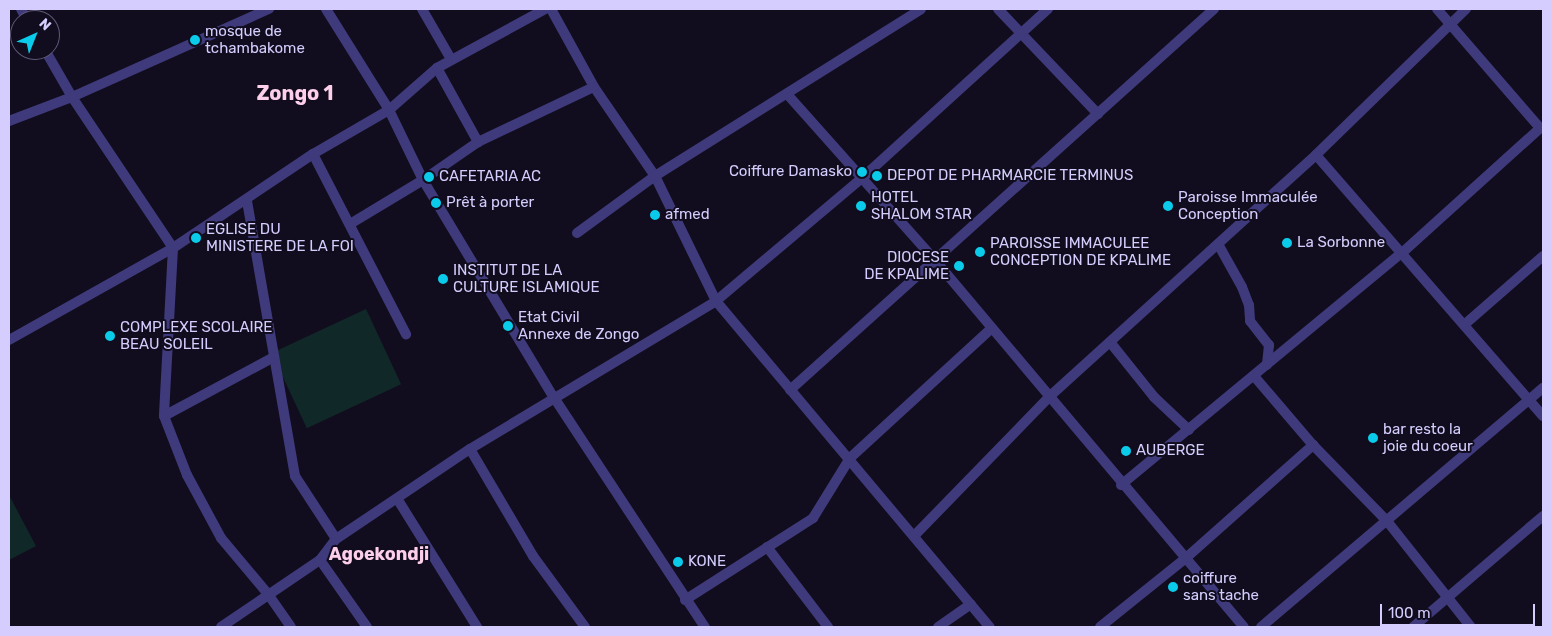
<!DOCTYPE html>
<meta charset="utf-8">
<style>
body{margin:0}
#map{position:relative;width:1552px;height:636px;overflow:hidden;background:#110d1e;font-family:Rubik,sans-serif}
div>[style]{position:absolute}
.green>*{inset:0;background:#112828;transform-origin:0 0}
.minor>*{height:10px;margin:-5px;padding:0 5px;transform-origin:5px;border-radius:5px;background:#3f3a7b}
.dots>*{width:14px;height:14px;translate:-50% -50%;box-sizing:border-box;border:2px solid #110d1e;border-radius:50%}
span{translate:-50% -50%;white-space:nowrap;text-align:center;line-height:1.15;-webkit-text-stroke:4px #110d1e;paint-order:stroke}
.poi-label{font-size:15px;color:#d4cdfd}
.left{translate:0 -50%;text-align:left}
.right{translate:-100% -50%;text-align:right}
.quarter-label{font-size:18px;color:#fdcfea;font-weight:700}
.district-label{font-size:20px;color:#fdcfea;font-weight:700}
.frame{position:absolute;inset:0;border:10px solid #d4cdfd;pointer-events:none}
.north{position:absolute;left:10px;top:10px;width:50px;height:50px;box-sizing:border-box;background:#110d1e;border:1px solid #5f5a77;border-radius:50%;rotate:44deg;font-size:14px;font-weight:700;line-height:20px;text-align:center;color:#d4cdfd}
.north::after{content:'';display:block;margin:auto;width:18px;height:22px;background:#0bcbea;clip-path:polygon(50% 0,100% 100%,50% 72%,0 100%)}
.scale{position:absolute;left:1380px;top:604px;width:155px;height:22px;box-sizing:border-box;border:2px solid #d4cdfd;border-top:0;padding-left:6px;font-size:15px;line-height:18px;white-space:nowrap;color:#d4cdfd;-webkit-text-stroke:4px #110d1e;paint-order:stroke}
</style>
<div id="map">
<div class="green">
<div style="left:366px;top:309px;width:83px;height:104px;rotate:65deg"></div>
<div style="clip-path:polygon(9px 495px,36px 546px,9px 560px)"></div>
</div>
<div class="minor">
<div style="left:21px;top:9px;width:13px;rotate:61deg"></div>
<div style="left:326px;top:9px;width:119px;rotate:58deg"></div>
<div style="left:389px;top:110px;width:78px;rotate:64.1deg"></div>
<div style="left:423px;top:180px;width:252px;rotate:59deg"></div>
<div style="left:553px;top:396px;width:277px;rotate:56.7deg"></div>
<div style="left:422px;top:9px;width:58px;rotate:59.9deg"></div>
<div style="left:551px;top:9px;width:89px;rotate:61.1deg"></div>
<div style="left:594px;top:87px;width:108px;rotate:55.6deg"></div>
<div style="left:655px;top:176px;width:139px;rotate:64deg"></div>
<div style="left:716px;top:301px;width:426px;rotate:50deg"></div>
<div style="left:998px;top:9px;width:145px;rotate:46.4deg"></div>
<div style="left:1466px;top:9px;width:209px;rotate:135.8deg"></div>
<div style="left:1316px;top:155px;width:346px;rotate:49deg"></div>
<div style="left:45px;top:50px;width:54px;rotate:60.1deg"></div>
<div style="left:72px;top:97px;width:182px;rotate:56.2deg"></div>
<div style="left:173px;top:248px;width:168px;rotate:93.1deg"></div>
<div style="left:164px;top:416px;width:63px;rotate:68.7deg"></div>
<div style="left:187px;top:475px;width:72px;rotate:61.6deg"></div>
<div style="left:221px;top:538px;width:73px;rotate:50deg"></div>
<div style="left:268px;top:594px;width:40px;rotate:55.1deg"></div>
<div style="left:437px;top:68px;width:85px;rotate:61deg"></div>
<div style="left:787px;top:94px;width:221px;rotate:48.3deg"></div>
<div style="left:934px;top:259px;width:481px;rotate:49.9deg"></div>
<div style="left:9px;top:121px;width:67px;rotate:-20.9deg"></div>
<div style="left:72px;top:97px;width:216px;rotate:-24.1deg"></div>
<div style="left:313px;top:154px;width:203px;rotate:62.7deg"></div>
<div style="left:247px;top:201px;width:279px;rotate:80.1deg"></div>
<div style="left:295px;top:476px;width:75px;rotate:56.9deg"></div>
<div style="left:350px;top:224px;width:85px;rotate:-31.1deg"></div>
<div style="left:423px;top:180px;width:67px;rotate:-34.6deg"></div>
<div style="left:478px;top:142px;width:128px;rotate:-25.4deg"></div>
<div style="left:577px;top:233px;width:97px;rotate:-36.2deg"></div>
<div style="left:655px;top:176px;width:314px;rotate:-32.1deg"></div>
<div style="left:1218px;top:244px;width:49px;rotate:60.8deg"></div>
<div style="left:1242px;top:287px;width:19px;rotate:69deg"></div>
<div style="left:1249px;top:305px;width:16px;rotate:86deg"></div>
<div style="left:1250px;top:321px;width:31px;rotate:52deg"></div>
<div style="left:1269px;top:345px;width:20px;rotate:96deg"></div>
<div style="left:1464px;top:325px;width:105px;rotate:-41.1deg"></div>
<div style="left:9px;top:340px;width:188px;rotate:-29.3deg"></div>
<div style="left:173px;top:248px;width:169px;rotate:-33.9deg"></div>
<div style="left:313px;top:154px;width:88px;rotate:-30.1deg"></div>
<div style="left:389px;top:110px;width:64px;rotate:-41.2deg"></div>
<div style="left:437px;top:68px;width:123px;rotate:-28.6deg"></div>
<div style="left:1110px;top:342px;width:70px;rotate:51.3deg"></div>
<div style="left:1154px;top:397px;width:48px;rotate:43.3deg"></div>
<div style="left:1254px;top:376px;width:91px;rotate:49.5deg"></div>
<div style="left:1313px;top:445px;width:106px;rotate:45.8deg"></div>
<div style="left:1387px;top:521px;width:135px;rotate:51.6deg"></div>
<div style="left:790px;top:390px;width:570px;rotate:-41.94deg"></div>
<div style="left:164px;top:416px;width:125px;rotate:-28.2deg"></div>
<div style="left:470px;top:449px;width:124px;rotate:59.5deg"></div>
<div style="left:533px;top:556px;width:88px;rotate:53.8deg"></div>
<div style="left:1121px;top:485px;width:366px;rotate:-39.6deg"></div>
<div style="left:1403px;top:252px;width:185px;rotate:-42.1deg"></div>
<div style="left:1540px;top:128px;width:157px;rotate:-130.9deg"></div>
<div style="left:398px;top:500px;width:150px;rotate:58.1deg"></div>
<div style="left:915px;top:535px;width:192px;rotate:-45.8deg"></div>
<div style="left:1049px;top:397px;width:360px;rotate:-42.2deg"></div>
<div style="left:767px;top:547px;width:101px;rotate:52.7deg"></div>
<div style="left:320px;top:560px;width:82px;rotate:55deg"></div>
<div style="left:685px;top:600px;width:152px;rotate:-32.6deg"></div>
<div style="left:813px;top:518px;width:70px;rotate:-58.3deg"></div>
<div style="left:850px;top:458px;width:191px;rotate:-42.5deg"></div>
<div style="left:221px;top:627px;width:120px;rotate:-34.1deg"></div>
<div style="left:320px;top:560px;width:26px;rotate:-53deg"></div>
<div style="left:336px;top:539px;width:161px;rotate:-33.9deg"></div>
<div style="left:470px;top:449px;width:287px;rotate:-31deg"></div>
<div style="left:716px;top:301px;width:189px;rotate:-40.1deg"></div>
<div style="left:861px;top:179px;width:253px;rotate:-42.3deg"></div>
<div style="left:938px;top:627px;width:40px;rotate:-34.9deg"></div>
<div style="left:1100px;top:627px;width:112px;rotate:-38.8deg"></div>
<div style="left:1187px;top:557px;width:169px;rotate:-41.6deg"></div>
<div style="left:1261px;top:627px;width:370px;rotate:-40.3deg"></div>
<div style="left:1413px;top:627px;width:171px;rotate:-40.5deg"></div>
</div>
<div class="dots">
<div style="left:195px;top:40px;background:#0bcbea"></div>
<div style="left:862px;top:172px;background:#0bcbea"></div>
<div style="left:877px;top:176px;background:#0bcbea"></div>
<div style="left:429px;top:177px;background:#0bcbea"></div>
<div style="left:436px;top:203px;background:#0bcbea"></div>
<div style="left:861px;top:206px;background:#0bcbea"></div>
<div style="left:1168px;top:206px;background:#0bcbea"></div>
<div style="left:655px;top:215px;background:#0bcbea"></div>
<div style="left:196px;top:238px;background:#0bcbea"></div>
<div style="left:1287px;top:243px;background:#0bcbea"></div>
<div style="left:980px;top:252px;background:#0bcbea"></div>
<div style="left:959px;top:266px;background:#0bcbea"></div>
<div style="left:443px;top:279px;background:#0bcbea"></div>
<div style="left:508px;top:326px;background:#0bcbea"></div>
<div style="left:110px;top:336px;background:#0bcbea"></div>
<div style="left:1373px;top:438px;background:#0bcbea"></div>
<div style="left:1126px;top:451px;background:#0bcbea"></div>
<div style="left:678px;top:562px;background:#0bcbea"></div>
<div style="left:1173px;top:587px;background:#0bcbea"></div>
</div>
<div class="poi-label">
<span class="left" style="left:205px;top:40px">mosque de<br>tchambakome</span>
<span class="right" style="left:852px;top:172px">Coiffure Damasko</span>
<span class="left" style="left:887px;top:176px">DEPOT DE PHARMARCIE TERMINUS</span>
<span class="left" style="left:439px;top:177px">CAFETARIA AC</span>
<span class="left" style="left:871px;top:206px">HOTEL<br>SHALOM STAR</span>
<span class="left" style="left:1178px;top:206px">Paroisse Immaculée<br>Conception</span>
<span class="left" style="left:446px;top:203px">Prêt à porter</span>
<span class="left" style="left:665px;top:215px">afmed</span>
<span class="left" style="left:206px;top:238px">EGLISE DU<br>MINISTERE DE LA FOI</span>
<span class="left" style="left:990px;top:252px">PAROISSE IMMACULEE<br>CONCEPTION DE KPALIME</span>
<span class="left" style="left:1297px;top:243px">La Sorbonne</span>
<span class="right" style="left:949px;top:266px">DIOCESE<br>DE KPALIME</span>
<span class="left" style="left:453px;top:279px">INSTITUT DE LA<br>CULTURE ISLAMIQUE</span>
<span class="left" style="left:518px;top:326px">Etat Civil<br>Annexe de Zongo</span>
<span class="left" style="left:120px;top:336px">COMPLEXE SCOLAIRE<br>BEAU SOLEIL</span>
<span class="left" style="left:1383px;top:438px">bar resto la<br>joie du coeur</span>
<span class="left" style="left:1136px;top:451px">AUBERGE</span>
<span class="left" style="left:688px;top:562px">KONE</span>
<span class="left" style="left:1183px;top:587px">coiffure<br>sans tache</span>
</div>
<div class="quarter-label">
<span style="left:379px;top:554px">Agoekondji</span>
</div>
<div class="district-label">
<span style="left:295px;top:93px">Zongo 1</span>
</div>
<div class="frame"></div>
<div class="north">N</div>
<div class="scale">100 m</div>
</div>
